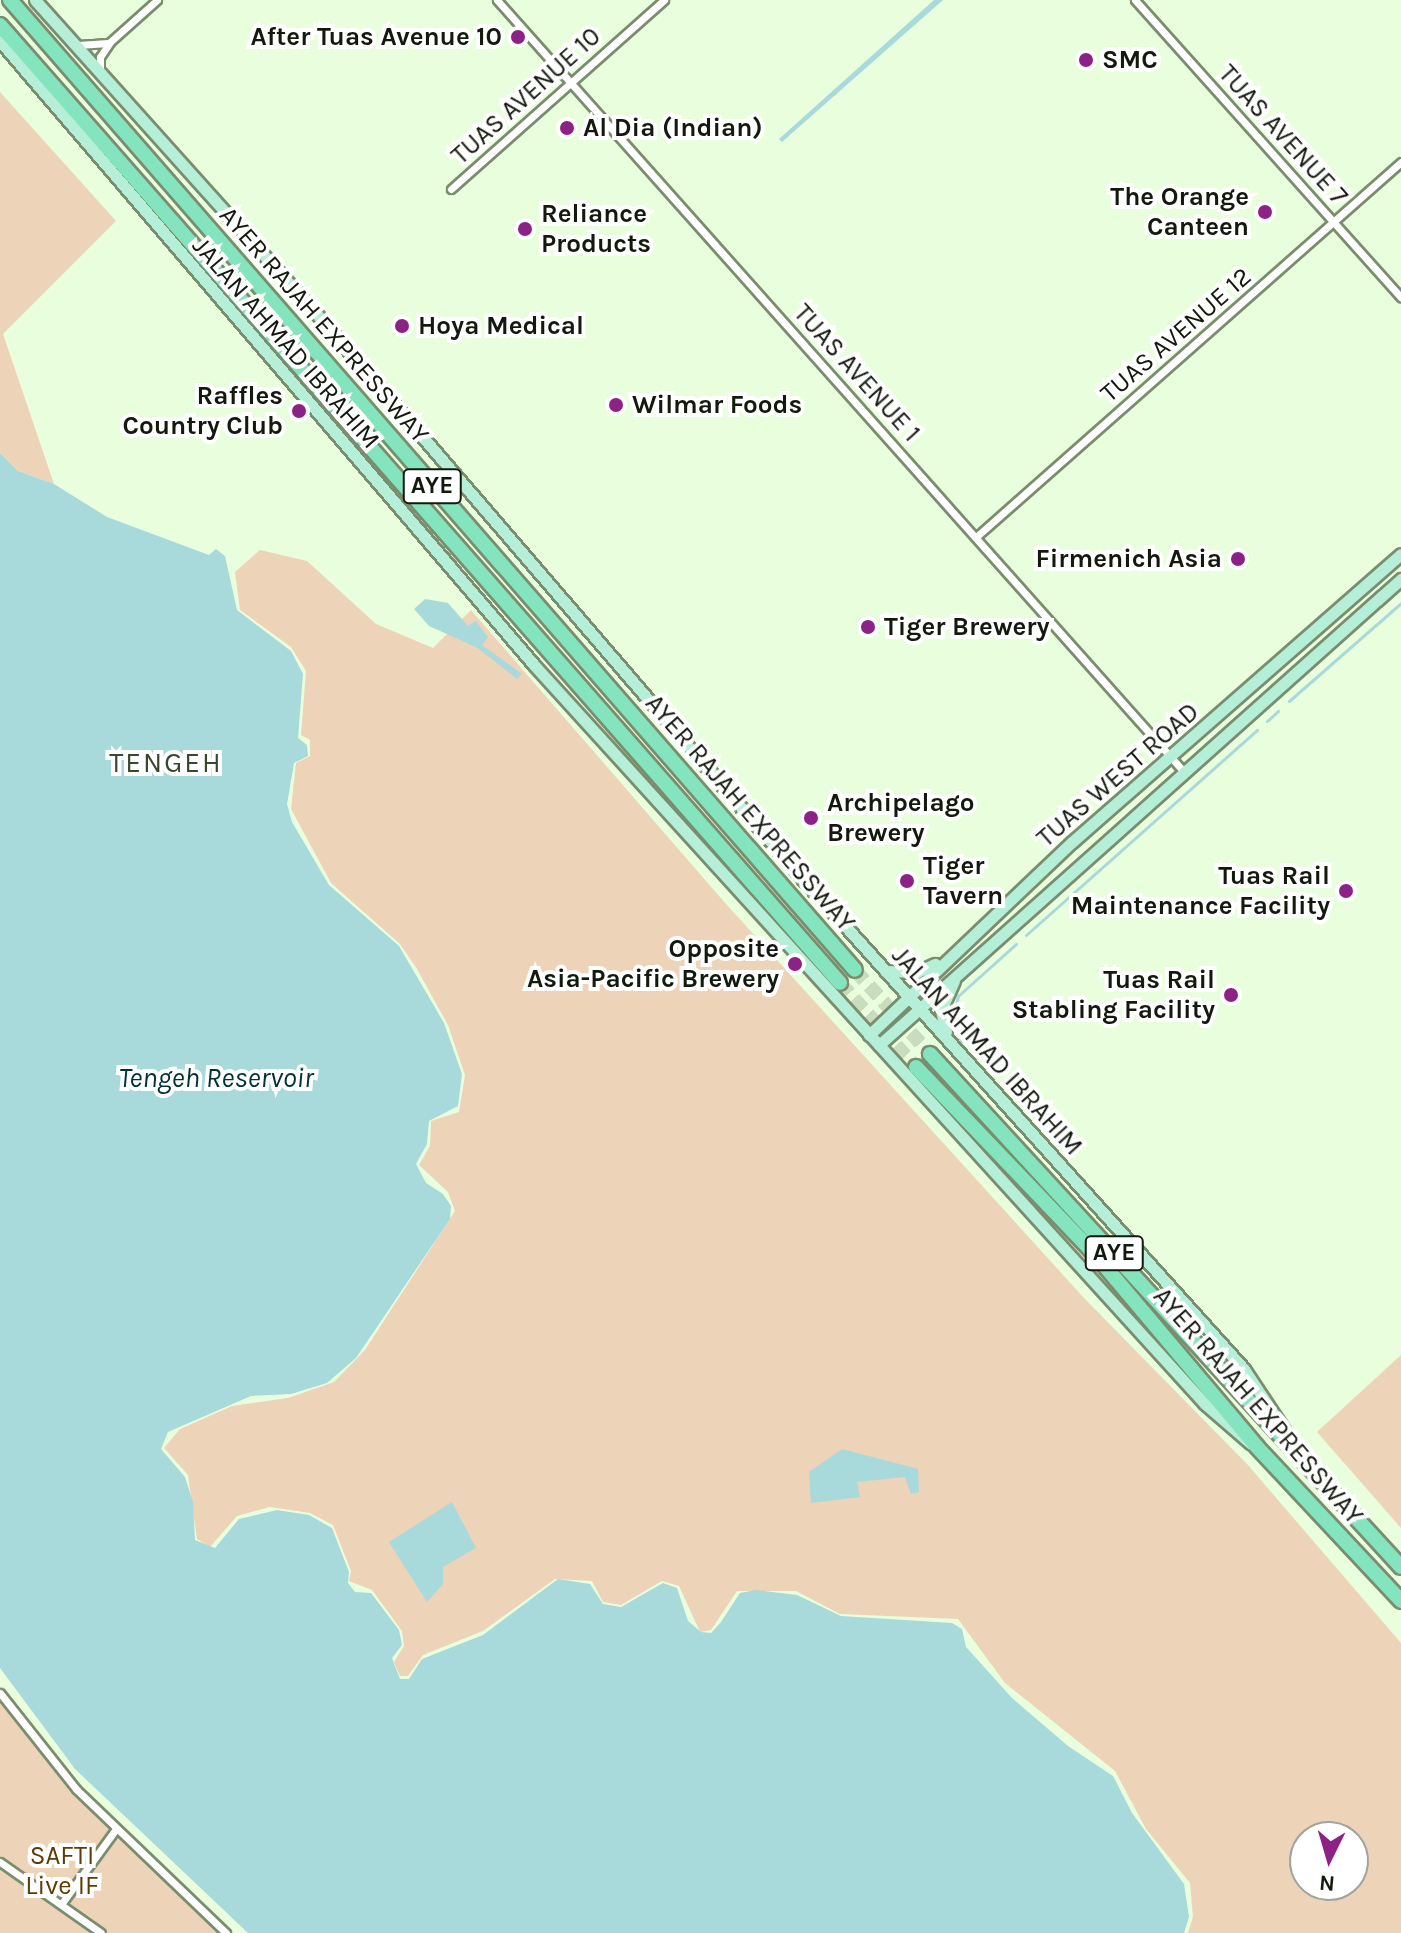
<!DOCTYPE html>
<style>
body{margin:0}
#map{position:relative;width:1401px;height:1933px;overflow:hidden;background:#e9fedd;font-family:Karla,sans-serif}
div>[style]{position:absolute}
.green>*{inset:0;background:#edd3b8}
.water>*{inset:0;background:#a8d9db}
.stream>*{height:3px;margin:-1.5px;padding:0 1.5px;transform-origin:1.5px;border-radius:1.5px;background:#a8d9db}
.motorway-tunnel>*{height:14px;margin-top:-7px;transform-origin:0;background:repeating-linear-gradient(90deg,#c9dcbe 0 14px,transparent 0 21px)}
.roads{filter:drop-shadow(2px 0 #7a8d6e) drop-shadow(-2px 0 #7a8d6e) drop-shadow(0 2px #7a8d6e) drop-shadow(0 -2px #7a8d6e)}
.minor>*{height:7px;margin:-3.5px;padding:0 3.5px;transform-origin:3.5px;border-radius:3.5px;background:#fff}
.primary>*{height:11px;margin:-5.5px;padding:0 5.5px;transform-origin:5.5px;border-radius:5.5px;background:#b5efd7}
.motorway>*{height:14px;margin:-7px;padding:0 7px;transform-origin:7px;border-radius:7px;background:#84e4bd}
.dots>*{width:22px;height:22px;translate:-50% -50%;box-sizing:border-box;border:4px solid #fff;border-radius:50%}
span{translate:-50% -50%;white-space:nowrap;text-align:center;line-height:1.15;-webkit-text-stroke:8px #fff;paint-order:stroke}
.shield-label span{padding:2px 6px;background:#fff;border:2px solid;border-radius:6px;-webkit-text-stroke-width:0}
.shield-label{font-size:24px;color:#12190d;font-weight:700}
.poi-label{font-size:26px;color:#12190d;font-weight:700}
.right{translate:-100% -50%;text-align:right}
.left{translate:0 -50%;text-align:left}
.street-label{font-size:26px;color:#12190d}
.park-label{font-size:26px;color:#5e3a04}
.neighbourhood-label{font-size:28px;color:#37482c;letter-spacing:2px}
.water-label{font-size:28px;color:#013234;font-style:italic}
.north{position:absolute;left:1289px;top:1821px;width:80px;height:80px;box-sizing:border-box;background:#fff;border:2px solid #a0a39e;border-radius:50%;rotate:185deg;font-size:22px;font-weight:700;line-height:32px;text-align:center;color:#12190d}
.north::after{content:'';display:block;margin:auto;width:28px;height:36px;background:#8d2286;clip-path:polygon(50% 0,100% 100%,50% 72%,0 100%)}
</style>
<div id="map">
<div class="green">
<div style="clip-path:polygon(0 92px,116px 221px,3px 334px,54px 484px,18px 471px,0 453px)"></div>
<div style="clip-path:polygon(evenodd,260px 550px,307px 561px,376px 624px,433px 648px,471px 610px,726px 904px,1084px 1298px,1247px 1464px,1401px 1643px,1401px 1933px,1188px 1933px,1193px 1917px,1190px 1883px,1146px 1829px,1115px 1771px,1005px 1683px,958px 1619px,840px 1614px,796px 1591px,737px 1591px,711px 1630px,700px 1632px,679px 1586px,662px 1581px,621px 1605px,603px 1602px,592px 1581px,555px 1579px,483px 1631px,423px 1655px,408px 1676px,400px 1676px,394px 1662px,404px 1646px,402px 1631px,372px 1590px,349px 1581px,351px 1571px,333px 1525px,310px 1513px,270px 1507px,237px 1516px,210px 1547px,197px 1539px,188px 1475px,164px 1448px,180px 1429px,232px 1406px,288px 1398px,334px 1382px,365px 1350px,455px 1211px,448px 1192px,419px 1165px,430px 1146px,431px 1121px,459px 1112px,465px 1075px,448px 1025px,417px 969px,400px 944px,331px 883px,291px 809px,296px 763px,310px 756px,310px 740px,301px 735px,306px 671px,291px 647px,240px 610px,235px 572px,260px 550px,1305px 1837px,1353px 1837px,1353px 1885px,1305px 1885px,1305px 1837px)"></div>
<div style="clip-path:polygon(1401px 1355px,1401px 1528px,1317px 1432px)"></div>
<div style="clip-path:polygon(0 1699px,71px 1793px,220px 1933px,0 1933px)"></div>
</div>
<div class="water">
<div style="clip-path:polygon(934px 0,943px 0,782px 142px,779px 139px)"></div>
<div style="clip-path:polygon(0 453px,18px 471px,54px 484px,107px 517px,209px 555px,216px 549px,225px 556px,237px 610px,291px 651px,303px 674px,298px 738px,307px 745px,308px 756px,294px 763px,287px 804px,292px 822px,329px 885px,399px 946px,444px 1023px,462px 1074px,458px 1106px,429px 1121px,427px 1144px,416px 1164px,426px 1183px,443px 1194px,451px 1206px,450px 1219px,356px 1358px,327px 1383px,291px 1394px,251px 1396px,168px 1432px,161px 1449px,185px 1477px,193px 1502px,195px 1540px,215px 1548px,239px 1519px,277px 1510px,309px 1515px,332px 1528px,349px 1572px,348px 1583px,355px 1592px,371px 1593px,399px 1630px,402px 1645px,392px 1658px,400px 1679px,409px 1679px,422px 1659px,483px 1635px,558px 1579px,590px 1584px,603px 1604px,621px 1607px,663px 1583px,677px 1588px,688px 1621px,701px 1632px,711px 1633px,721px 1622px,740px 1593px,756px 1590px,797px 1595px,841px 1616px,952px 1623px,962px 1629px,966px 1647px,1012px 1698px,1068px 1746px,1113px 1776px,1132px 1813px,1184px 1884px,1189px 1917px,1184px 1933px,248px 1933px,75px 1769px,0 1668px)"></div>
<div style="clip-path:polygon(425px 599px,448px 603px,468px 626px,476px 621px,488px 637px,482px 645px,522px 674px,517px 679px,478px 648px,429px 626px,414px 609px)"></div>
<div style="clip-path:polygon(842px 1449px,918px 1469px,919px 1492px,911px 1494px,905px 1477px,857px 1482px,860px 1497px,811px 1503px,809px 1472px)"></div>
<div style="clip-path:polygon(452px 1502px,476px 1548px,443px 1567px,443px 1584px,427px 1602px,389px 1542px)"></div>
</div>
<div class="stream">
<div style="left:1289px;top:701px;width:149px;rotate:-41.2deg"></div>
<div style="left:1267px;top:721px;width:15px;rotate:-42deg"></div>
<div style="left:1026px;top:935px;width:309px;rotate:-41.6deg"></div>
<div style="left:961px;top:1041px;width:25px;rotate:-108deg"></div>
<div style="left:953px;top:1017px;width:22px;rotate:-77deg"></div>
<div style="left:958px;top:996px;width:78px;rotate:-41.9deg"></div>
</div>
<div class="motorway-tunnel">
<div style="left:855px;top:970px;width:113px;rotate:48.2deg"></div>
<div style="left:840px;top:983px;width:113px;rotate:47.9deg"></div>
</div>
<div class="roads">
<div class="minor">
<div style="left:497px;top:0;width:1035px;rotate:48.33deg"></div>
<div style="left:1135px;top:0;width:399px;rotate:48.2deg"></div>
<div style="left:78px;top:45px;width:30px;rotate:-4deg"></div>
<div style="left:100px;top:71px;width:14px;rotate:-90deg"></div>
<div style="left:100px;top:57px;width:18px;rotate:-56deg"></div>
<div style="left:110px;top:42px;width:63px;rotate:-41.8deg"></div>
<div style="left:451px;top:189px;width:285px;rotate:-41.6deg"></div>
<div style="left:976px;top:537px;width:567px;rotate:-41.42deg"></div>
<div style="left:0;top:1693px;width:122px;rotate:51.6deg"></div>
<div style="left:76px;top:1789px;width:208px;rotate:43.8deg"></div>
<div style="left:0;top:1862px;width:123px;rotate:35.1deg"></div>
<div style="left:62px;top:1903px;width:92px;rotate:-53.9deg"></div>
</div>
<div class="primary">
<div style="left:35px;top:0;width:430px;rotate:48.1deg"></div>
<div style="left:322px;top:320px;width:735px;rotate:49.31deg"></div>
<div style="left:801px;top:877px;width:662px;rotate:48deg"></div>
<div style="left:1244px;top:1369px;width:82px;rotate:56.5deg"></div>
<div style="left:0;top:41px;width:821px;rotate:49.44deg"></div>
<div style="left:534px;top:665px;width:998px;rotate:47.76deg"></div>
<div style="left:1205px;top:1404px;width:60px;rotate:40.9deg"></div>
<div style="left:885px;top:971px;width:32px;rotate:2deg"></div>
<div style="left:917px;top:972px;width:20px;rotate:-24deg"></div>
<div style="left:946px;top:1032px;width:23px;rotate:-103deg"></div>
<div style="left:941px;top:1010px;width:32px;rotate:-66deg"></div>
<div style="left:869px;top:1035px;width:280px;rotate:-43.6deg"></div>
<div style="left:1072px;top:842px;width:437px;rotate:-41.2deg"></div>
<div style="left:879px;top:1045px;width:700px;rotate:-41.76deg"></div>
</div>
<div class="motorway">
<div style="left:10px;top:0;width:1286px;rotate:48.94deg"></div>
<div style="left:0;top:25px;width:1274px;rotate:48.75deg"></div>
<div style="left:930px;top:1054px;width:696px;rotate:47.44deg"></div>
<div style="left:916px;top:1067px;width:256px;rotate:46.3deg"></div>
<div style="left:1093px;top:1252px;width:255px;rotate:49.9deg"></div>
<div style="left:1257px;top:1447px;width:211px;rotate:46.9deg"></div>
</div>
</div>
<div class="dots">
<div style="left:518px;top:37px;background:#8d2286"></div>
<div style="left:1086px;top:60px;background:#8d2286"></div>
<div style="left:567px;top:128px;background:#8d2286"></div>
<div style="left:1265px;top:212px;background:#8d2286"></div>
<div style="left:525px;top:229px;background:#8d2286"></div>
<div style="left:402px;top:326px;background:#8d2286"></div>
<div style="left:616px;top:405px;background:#8d2286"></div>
<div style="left:299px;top:411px;background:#8d2286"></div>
<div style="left:1238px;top:559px;background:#8d2286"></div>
<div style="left:868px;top:627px;background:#8d2286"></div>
<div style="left:811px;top:818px;background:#8d2286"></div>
<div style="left:907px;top:881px;background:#8d2286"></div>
<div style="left:1346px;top:891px;background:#8d2286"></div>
<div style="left:795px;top:964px;background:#8d2286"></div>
<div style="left:1231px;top:995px;background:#8d2286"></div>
</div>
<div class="shield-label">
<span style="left:432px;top:486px">AYE</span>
<span style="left:1114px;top:1253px">AYE</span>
</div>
<div class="poi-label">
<span class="right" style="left:502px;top:37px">After Tuas Avenue 10</span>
<span class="left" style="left:1102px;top:60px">SMC</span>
<span class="left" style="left:583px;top:128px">Al Dia (Indian)</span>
<span class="right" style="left:1249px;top:212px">The Orange<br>Canteen</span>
<span class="left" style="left:541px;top:229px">Reliance<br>Products</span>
<span class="left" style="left:418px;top:326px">Hoya Medical</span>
<span class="right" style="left:283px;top:411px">Raffles<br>Country Club</span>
<span class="left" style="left:632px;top:405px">Wilmar Foods</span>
<span class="right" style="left:1222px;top:559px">Firmenich Asia</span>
<span class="left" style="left:884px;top:627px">Tiger Brewery</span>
<span class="left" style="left:827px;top:818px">Archipelago<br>Brewery</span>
<span class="left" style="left:923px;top:881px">Tiger<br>Tavern</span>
<span class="right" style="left:1330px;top:891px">Tuas Rail<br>Maintenance Facility</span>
<span class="right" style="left:779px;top:964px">Opposite<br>Asia-Pacific Brewery</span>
<span class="right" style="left:1215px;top:995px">Tuas Rail<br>Stabling Facility</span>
</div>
<div class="street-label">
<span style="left:526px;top:96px;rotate:-42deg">TUAS AVENUE 10</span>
<span style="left:1283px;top:135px;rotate:48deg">TUAS AVENUE 7</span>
<span style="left:324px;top:325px;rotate:49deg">AYER RAJAH EXPRESSWAY</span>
<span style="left:1176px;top:335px;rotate:-41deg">TUAS AVENUE 12</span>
<span style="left:286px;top:343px;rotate:49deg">JALAN AHMAD IBRAHIM</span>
<span style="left:857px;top:373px;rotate:48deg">TUAS AVENUE 1</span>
<span style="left:1118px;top:775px;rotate:-41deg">TUAS WEST ROAD</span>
<span style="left:750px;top:813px;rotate:49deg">AYER RAJAH EXPRESSWAY</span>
<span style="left:987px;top:1051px;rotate:48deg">JALAN AHMAD IBRAHIM</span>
<span style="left:1258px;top:1406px;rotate:49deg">AYER RAJAH EXPRESSWAY</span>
</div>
<div class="park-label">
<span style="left:62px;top:1871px">SAFTI<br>Live IF</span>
</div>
<div class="neighbourhood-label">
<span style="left:166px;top:763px">TENGEH</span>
</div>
<div class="water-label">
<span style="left:216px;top:1078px">Tengeh Reservoir</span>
</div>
<div class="north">N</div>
</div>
